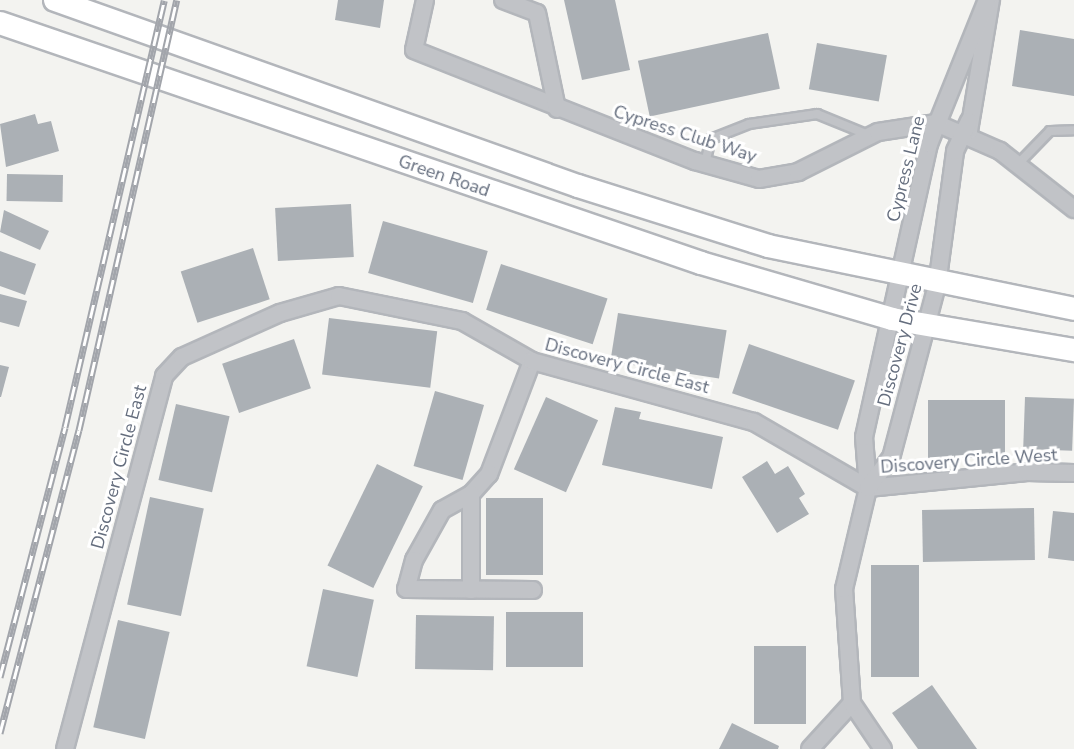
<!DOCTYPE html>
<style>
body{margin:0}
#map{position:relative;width:1074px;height:749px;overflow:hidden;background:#f3f3f0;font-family:"Nunito Sans",sans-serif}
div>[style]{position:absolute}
.building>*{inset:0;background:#abb0b5;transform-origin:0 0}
.roads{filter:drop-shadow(2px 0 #b3b6bb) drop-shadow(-2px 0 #b3b6bb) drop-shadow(0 2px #b3b6bb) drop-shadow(0 -2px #b3b6bb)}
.service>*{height:8px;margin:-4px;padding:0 4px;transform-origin:4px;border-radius:4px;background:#c1c3c7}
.minor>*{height:16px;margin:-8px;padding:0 8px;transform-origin:8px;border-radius:8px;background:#c1c3c7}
.secondary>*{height:22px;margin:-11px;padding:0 11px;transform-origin:11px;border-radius:11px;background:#fff}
.rail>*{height:7px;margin-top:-3.5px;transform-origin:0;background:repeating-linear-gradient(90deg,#fff 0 14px,#a2a5ab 0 28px);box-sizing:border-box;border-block:2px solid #a2a5ab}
span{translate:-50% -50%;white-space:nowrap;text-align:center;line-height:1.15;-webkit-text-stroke:6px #fff;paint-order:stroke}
.street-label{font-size:18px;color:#656e7e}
</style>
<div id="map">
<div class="building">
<div style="clip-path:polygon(338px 0,384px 0,380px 28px,335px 20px)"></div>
<div style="clip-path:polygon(564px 0,615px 0,630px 70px,582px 80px)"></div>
<div style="clip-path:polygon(1020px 30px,1074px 39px,1074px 96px,1012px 86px)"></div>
<div style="left:768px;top:33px;width:57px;height:133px;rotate:78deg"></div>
<div style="left:817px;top:43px;width:71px;height:47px;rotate:10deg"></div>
<div style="clip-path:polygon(35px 114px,38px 124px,51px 121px,59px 151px,6px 167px,0 124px)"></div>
<div style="left:7px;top:174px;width:56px;height:27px;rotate:1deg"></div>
<div style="left:351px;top:204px;width:53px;height:76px;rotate:87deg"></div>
<div style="clip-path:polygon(4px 210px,49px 231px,40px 250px,0 232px)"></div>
<div style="left:383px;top:221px;width:109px;height:54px;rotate:16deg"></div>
<div style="left:253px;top:248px;width:54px;height:76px;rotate:72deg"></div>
<div style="clip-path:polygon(0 251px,36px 264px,25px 295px,0 286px)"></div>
<div style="left:501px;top:264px;width:112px;height:48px;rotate:18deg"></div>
<div style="clip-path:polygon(0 294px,27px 301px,19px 327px,0 322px)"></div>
<div style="left:618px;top:313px;width:110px;height:49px;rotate:9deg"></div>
<div style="left:329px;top:318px;width:109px;height:57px;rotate:7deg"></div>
<div style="left:294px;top:339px;width:52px;height:76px;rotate:71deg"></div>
<div style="left:749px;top:344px;width:112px;height:52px;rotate:19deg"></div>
<div style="clip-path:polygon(0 365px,9px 367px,1px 397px,0 397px)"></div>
<div style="left:435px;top:391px;width:51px;height:78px;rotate:16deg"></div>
<div style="left:546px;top:397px;width:57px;height:79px;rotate:24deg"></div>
<div style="left:1025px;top:397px;width:49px;height:52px;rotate:2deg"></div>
<div style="left:928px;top:400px;width:77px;height:58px"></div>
<div style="left:176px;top:404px;width:55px;height:78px;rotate:13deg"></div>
<div style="clip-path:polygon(615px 407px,641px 412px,639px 419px,723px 437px,712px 489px,602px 465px)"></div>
<div style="clip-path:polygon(767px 461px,775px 474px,788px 466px,805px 494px,799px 498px,809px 514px,777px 533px,742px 477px)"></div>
<div style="left:377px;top:464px;width:51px;height:113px;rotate:26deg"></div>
<div style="left:150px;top:497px;width:55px;height:110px;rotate:12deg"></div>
<div style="left:486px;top:498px;width:57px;height:77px"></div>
<div style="left:1034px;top:508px;width:52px;height:112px;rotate:89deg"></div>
<div style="clip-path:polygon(1053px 511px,1074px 513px,1074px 561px,1048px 558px)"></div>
<div style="left:871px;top:565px;width:48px;height:112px"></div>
<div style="left:323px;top:589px;width:52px;height:79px;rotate:12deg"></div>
<div style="left:506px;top:612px;width:77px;height:55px"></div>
<div style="left:416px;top:615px;width:78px;height:54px;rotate:1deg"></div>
<div style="left:118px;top:620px;width:53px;height:110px;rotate:13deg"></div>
<div style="left:754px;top:646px;width:52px;height:78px"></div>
<div style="clip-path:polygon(932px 685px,977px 749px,918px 749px,892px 713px)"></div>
<div style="clip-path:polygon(732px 723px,779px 746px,778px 749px,719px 749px)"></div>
</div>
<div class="roads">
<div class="service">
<div style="left:705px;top:163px;width:25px;rotate:-76deg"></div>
<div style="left:711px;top:139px;width:41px;rotate:-21.5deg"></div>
<div style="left:749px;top:124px;width:69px;rotate:-8.4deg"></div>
<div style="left:817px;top:114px;width:58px;rotate:22.2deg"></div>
<div style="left:1017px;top:165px;width:47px;rotate:-45.9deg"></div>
<div style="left:1050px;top:131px;width:24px;rotate:-2deg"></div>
</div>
<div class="minor">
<div style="left:425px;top:0;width:51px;rotate:102.4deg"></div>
<div style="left:414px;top:50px;width:302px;rotate:21.6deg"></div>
<div style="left:695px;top:161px;width:66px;rotate:15.7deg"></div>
<div style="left:759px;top:179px;width:40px;rotate:-10deg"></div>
<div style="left:798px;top:172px;width:89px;rotate:-26.6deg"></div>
<div style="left:878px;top:132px;width:59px;rotate:-8.8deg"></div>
<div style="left:936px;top:123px;width:70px;rotate:23.6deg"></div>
<div style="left:1000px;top:151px;width:94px;rotate:38.1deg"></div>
<div style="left:503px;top:0;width:36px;rotate:21deg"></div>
<div style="left:537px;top:13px;width:98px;rotate:78.2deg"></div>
<div style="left:969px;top:131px;width:133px;rotate:-80.5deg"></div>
<div style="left:532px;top:361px;width:121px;rotate:110.8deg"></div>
<div style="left:489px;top:474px;width:27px;rotate:132deg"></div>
<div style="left:471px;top:494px;width:33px;rotate:151deg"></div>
<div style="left:442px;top:510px;width:57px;rotate:119.2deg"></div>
<div style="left:414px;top:560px;width:30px;rotate:105deg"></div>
<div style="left:406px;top:589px;width:127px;rotate:0.5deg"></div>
<div style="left:868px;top:488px;width:51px;rotate:-94.5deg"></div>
<div style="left:864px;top:437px;width:300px;rotate:-77.5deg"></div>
<div style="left:929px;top:144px;width:155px;rotate:-68.1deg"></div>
<div style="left:868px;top:488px;width:160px;rotate:-5.7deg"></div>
<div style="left:1027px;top:472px;width:47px;rotate:1.2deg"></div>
<div style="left:471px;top:494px;width:96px;rotate:90deg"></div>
<div style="left:65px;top:749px;width:386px;rotate:-75.1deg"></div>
<div style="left:164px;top:376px;width:26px;rotate:-47deg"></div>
<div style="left:182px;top:357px;width:107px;rotate:-24.2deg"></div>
<div style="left:280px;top:313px;width:61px;rotate:-16.1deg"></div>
<div style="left:339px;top:296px;width:126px;rotate:11.5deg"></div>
<div style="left:462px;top:321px;width:81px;rotate:29.7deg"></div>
<div style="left:532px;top:361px;width:230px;rotate:15.4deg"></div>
<div style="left:754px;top:422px;width:132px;rotate:30.1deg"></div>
<div style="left:810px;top:749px;width:62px;rotate:-47.6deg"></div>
<div style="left:883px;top:749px;width:55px;rotate:-124deg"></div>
<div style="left:852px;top:703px;width:114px;rotate:-94deg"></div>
<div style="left:844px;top:589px;width:104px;rotate:-76.6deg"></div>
<div style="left:868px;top:488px;width:38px;rotate:-53deg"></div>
<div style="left:891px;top:458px;width:179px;rotate:-75.1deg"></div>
<div style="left:937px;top:285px;width:135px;rotate:-82.3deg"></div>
<div style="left:955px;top:151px;width:33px;rotate:-65deg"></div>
</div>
<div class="secondary">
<div style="left:55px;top:0;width:555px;rotate:19.58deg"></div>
<div style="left:578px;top:186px;width:199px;rotate:17.5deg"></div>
<div style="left:768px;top:246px;width:312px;rotate:11.6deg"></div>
<div style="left:0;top:23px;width:741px;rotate:18.9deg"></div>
<div style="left:701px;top:263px;width:199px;rotate:16.3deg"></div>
<div style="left:892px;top:319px;width:185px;rotate:9.7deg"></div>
</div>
</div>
<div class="rail">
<div style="left:0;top:677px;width:258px;rotate:-75.4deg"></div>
<div style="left:65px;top:427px;width:438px;rotate:-76.9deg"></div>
<div style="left:0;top:733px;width:313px;rotate:-75.4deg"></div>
<div style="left:79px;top:430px;width:441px;rotate:-77.2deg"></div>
</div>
<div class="street-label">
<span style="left:685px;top:134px;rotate:18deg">Cypress Club Way</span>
<span style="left:906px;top:169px;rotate:-76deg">Cypress Lane</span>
<span style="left:444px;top:176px;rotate:19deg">Green Road</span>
<span style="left:900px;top:345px;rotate:-75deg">Discovery Drive</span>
<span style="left:627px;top:366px;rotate:15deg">Discovery Circle East</span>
<span style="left:969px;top:461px;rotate:-4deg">Discovery Circle West</span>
<span style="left:119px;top:467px;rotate:-75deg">Discovery Circle East</span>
</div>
</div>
